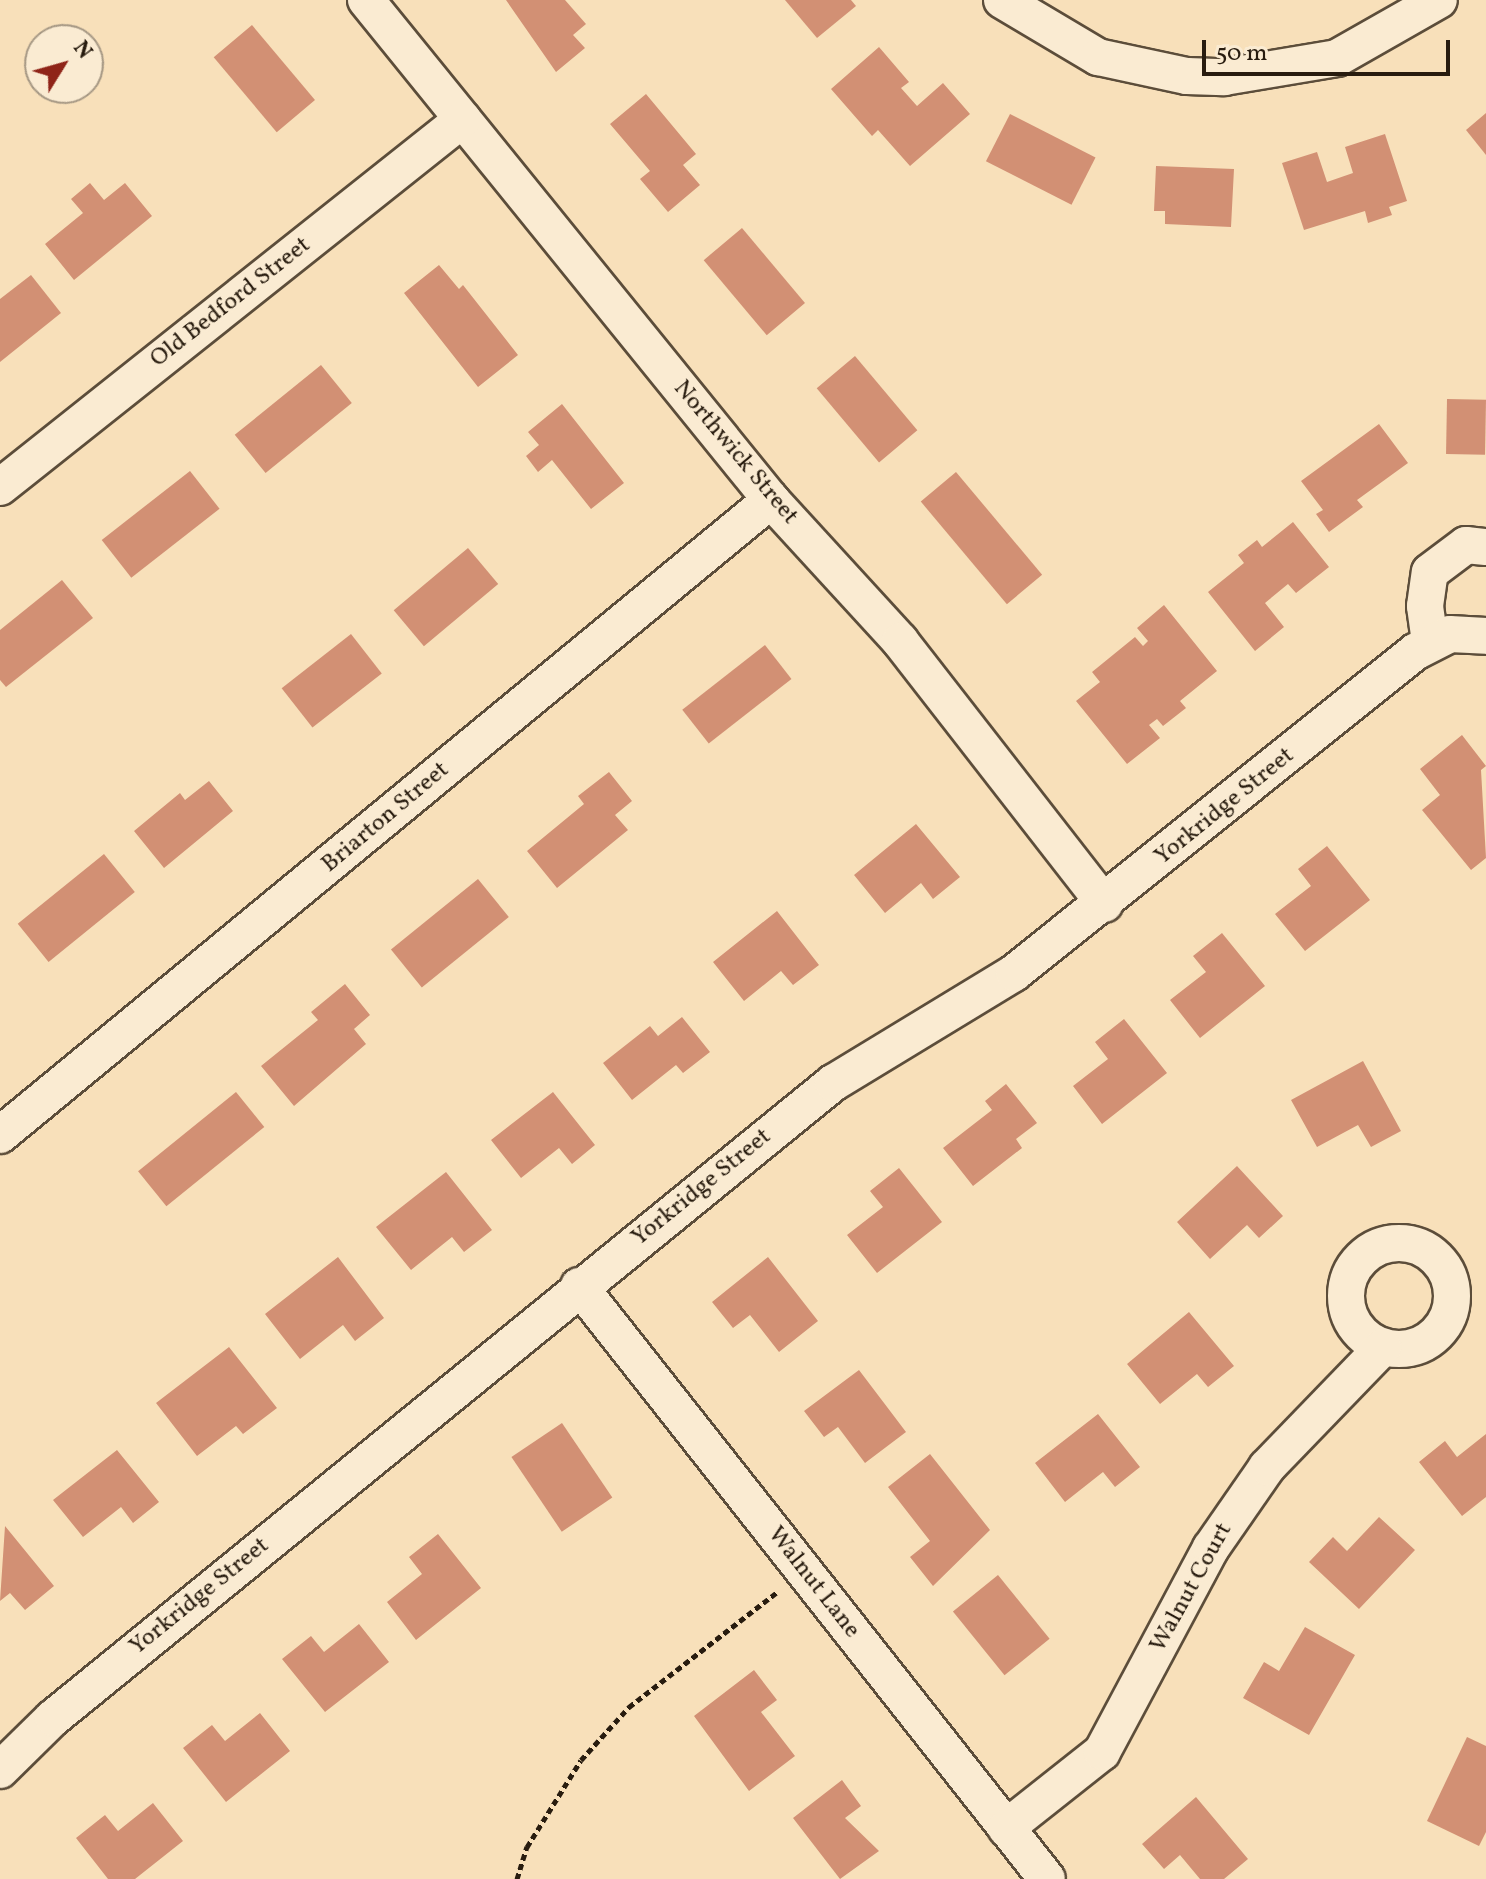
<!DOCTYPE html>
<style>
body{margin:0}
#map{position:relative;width:1486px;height:1879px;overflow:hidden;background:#f8e0ba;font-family:Vollkorn,serif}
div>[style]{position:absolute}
.building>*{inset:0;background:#d29074;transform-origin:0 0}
.path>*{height:5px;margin-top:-2.5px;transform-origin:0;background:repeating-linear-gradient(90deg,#281c0f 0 6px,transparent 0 10px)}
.roads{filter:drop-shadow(2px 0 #5c4d3a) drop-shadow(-2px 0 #5c4d3a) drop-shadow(0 2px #5c4d3a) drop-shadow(0 -2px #5c4d3a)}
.minor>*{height:36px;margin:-18px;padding:0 18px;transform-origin:18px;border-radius:18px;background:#faebd2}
.minor>.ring{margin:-18px;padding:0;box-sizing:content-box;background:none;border:36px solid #faebd2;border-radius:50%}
span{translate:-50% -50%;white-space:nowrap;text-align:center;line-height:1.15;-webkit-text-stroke:6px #faebd2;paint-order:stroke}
.street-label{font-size:24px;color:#281c0f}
.north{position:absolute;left:24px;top:24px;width:80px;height:80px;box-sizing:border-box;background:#faebd2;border:2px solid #a69884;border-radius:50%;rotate:53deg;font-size:22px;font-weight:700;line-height:32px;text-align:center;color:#281c0f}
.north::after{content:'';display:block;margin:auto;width:28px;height:36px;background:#8f2418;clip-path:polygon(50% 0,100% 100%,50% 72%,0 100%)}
.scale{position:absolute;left:1202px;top:40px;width:248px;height:36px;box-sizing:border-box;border:4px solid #281c0f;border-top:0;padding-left:10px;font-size:24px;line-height:28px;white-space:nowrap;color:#281c0f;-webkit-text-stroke:6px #faebd2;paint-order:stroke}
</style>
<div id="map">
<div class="building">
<div style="clip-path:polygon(506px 0,565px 0,586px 24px,573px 35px,585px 48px,556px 72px)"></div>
<div style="clip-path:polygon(785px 0,851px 0,856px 6px,817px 38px)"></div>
<div style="left:252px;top:25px;width:98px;height:50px;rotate:50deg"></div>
<div style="clip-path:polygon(879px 47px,909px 82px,901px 88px,917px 106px,943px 83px,970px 114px,910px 166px,878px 130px,872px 136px,831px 89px)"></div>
<div style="clip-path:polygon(646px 94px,696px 154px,683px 165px,700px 185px,668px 212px,640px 179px,650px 171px,610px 124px)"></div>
<div style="clip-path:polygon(1486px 113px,1486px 155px,1466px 130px)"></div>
<div style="left:1010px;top:114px;width:96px;height:53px;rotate:27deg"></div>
<div style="clip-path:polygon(1385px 134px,1407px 201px,1389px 207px,1392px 215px,1368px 223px,1365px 211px,1304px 230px,1282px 163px,1317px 152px,1327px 182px,1353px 173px,1345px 147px)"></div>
<div style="clip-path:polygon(1156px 166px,1234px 169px,1231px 227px,1165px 224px,1165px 211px,1154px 211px)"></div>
<div style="clip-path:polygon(90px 183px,104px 200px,125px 183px,152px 216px,74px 280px,45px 244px,83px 213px,71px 199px)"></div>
<div style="left:742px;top:228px;width:98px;height:50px;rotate:50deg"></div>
<div style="clip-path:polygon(439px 265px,459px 289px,463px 285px,518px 355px,478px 387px,404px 293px)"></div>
<div style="clip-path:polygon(31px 275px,61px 313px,0 362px,0 299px)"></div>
<div style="left:855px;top:356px;width:97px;height:50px;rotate:50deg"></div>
<div style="left:321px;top:365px;width:49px;height:111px;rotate:51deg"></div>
<div style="left:1447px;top:399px;width:39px;height:55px;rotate:1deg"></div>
<div style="clip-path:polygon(562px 404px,624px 483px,591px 509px,552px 460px,538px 472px,526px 456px,539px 445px,528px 432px)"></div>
<div style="clip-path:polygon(1379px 424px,1408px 463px,1357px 500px,1363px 507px,1329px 532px,1316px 514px,1323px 510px,1301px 481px)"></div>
<div style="left:190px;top:471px;width:48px;height:112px;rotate:52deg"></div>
<div style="left:956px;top:472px;width:134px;height:46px;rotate:50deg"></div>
<div style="clip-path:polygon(1293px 522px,1329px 567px,1296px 593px,1288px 584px,1265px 603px,1284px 627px,1255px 651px,1208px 592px,1244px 563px,1238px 555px,1257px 540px,1262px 547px)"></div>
<div style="left:468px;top:548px;width:47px;height:97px;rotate:50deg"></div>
<div style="clip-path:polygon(62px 580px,93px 618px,6px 687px,0 680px,0 630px)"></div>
<div style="clip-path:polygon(1164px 605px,1217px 671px,1180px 701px,1186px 708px,1163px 726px,1157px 719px,1149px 725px,1160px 738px,1127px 764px,1076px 701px,1100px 682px,1092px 672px,1135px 637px,1143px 646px,1148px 641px,1137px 628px)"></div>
<div style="left:351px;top:634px;width:50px;height:88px;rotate:52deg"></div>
<div style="left:765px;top:645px;width:43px;height:105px;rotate:52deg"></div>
<div style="clip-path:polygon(1462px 735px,1486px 766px,1481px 770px,1486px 858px,1471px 870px,1422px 810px,1440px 795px,1420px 769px)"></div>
<div style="clip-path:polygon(609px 772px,632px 801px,615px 815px,628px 830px,557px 888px,527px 851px,584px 804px,578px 796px)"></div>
<div style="clip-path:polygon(209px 781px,233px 811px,164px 868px,134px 831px,180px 793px,185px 800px)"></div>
<div style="clip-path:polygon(916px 824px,960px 877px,933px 899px,921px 883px,885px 913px,854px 875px)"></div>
<div style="clip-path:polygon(1327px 846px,1370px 900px,1305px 951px,1275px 914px,1311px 886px,1298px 869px)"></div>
<div style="left:104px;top:854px;width:49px;height:111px;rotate:51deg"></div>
<div style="left:478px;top:879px;width:49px;height:112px;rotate:51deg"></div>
<div style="clip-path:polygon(777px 911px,819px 965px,793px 985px,781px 971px,744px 1001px,713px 962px)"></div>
<div style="clip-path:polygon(1222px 933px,1265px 986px,1200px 1038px,1170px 1000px,1206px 972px,1193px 956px)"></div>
<div style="clip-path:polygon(345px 984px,370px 1015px,354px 1029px,366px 1044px,294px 1106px,261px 1066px,318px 1020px,311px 1012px)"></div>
<div style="clip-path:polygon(682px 1017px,710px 1052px,683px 1073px,676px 1065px,632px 1100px,603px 1063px,650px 1026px,658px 1036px)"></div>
<div style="clip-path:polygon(1124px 1019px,1167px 1073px,1102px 1124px,1073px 1086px,1108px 1059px,1095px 1042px)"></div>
<div style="clip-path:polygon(1363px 1061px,1401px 1131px,1371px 1147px,1358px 1125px,1317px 1147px,1291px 1100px)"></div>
<div style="clip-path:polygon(1006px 1084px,1037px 1123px,1016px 1139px,1022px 1148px,973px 1186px,943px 1148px,992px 1110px,985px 1101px)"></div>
<div style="left:236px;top:1092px;width:45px;height:126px;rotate:51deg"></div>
<div style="clip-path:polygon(553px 1092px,595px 1145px,572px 1164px,559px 1148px,521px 1178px,491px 1140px)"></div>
<div style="clip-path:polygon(1237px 1166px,1283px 1216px,1259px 1238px,1247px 1225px,1210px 1259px,1177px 1222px)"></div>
<div style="clip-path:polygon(899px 1168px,942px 1222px,877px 1273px,847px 1235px,883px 1207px,870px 1191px)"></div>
<div style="clip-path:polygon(446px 1172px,492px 1230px,464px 1252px,452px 1237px,411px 1270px,376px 1227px)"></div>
<div style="clip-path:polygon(338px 1257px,384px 1318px,355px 1341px,343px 1325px,300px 1359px,265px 1314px)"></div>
<div style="clip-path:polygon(768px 1257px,818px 1321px,779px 1352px,750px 1315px,733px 1328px,712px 1302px)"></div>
<div style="clip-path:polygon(1189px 1312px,1234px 1366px,1208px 1387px,1197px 1374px,1160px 1404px,1127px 1364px)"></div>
<div style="clip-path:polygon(229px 1347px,277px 1408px,243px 1434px,236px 1426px,197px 1456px,156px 1403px)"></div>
<div style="clip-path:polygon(859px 1370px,906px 1432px,865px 1463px,838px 1427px,824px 1437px,804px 1411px)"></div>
<div style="clip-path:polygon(1098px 1414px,1140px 1467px,1115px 1487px,1103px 1472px,1065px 1502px,1035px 1463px)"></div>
<div style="left:562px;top:1423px;width:90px;height:61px;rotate:56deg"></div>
<div style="clip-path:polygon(1486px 1434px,1486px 1497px,1462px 1516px,1419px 1462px,1445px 1441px,1457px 1457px)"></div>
<div style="clip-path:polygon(117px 1450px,159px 1502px,133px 1523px,121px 1507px,83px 1537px,53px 1500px)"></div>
<div style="clip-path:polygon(930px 1454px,990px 1530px,933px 1586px,910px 1557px,930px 1541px,888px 1487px)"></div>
<div style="clip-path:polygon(1379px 1517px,1415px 1550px,1359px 1609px,1309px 1562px,1333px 1537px,1347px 1551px)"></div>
<div style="clip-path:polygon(5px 1526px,54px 1586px,25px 1610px,10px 1593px,0 1601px)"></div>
<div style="clip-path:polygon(438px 1534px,481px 1588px,416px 1640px,387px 1602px,422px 1574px,409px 1557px)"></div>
<div style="left:998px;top:1575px;width:82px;height:58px;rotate:51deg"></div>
<div style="clip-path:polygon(359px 1624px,389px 1662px,325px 1712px,282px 1659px,311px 1636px,324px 1652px)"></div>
<div style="clip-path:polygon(1305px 1627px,1355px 1655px,1309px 1735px,1243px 1698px,1264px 1662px,1279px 1671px)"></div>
<div style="clip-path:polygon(754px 1670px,777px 1700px,761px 1712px,795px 1756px,749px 1791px,694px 1716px)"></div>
<div style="clip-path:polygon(260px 1713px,290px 1751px,226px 1802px,183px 1748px,212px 1725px,225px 1741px)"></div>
<div style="clip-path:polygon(1467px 1737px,1486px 1746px,1486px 1832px,1479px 1846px,1427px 1821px)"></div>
<div style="clip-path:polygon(842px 1780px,861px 1806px,845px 1818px,879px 1851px,840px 1879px,793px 1818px)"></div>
<div style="clip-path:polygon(1196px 1797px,1248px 1859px,1224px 1879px,1200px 1879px,1180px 1855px,1164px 1869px,1142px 1844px)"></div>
<div style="clip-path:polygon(153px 1803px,183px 1841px,135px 1879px,108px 1879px,76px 1838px,105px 1815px,118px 1831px)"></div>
</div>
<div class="path">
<div style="left:517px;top:1879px;width:34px;rotate:-73deg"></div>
<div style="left:527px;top:1847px;width:102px;rotate:-58.2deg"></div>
<div style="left:581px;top:1760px;width:72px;rotate:-47.8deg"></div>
<div style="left:629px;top:1707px;width:187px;rotate:-37.8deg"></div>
</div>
<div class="roads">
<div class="minor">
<div style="left:366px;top:0;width:643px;rotate:50.99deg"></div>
<div style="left:771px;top:500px;width:191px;rotate:47.5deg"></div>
<div style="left:900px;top:641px;width:333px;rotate:52.1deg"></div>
<div style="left:1002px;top:0;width:112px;rotate:30.7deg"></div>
<div style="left:1098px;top:57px;width:91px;rotate:12.1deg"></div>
<div style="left:1187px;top:76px;width:37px;rotate:2deg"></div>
<div style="left:1224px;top:77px;width:115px;rotate:-9.5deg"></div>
<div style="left:1337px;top:58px;width:117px;rotate:-29.6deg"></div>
<div style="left:0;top:487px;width:591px;rotate:-38.48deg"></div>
<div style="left:1430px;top:642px;width:36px;rotate:-98deg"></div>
<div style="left:1425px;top:606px;width:34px;rotate:-82deg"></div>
<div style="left:1430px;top:572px;width:45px;rotate:-36.9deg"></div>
<div style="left:1466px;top:545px;width:20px;rotate:6deg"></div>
<div style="left:0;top:1135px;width:999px;rotate:-39.48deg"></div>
<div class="ring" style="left:1346px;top:1243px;width:70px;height:70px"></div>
<div style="left:579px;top:1286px;width:755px;rotate:51.72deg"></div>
<div style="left:0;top:1770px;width:74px;rotate:-44.5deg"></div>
<div style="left:53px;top:1718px;width:1006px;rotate:-39.15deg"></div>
<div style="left:833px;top:1083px;width:212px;rotate:-31.3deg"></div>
<div style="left:1014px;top:973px;width:514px;rotate:-38.68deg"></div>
<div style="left:1415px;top:652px;width:39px;rotate:-27deg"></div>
<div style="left:1450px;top:634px;width:36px;rotate:3deg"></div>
<div style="left:1006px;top:1828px;width:122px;rotate:-38.4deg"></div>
<div style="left:1102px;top:1752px;width:231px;rotate:-61.9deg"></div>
<div style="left:1211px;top:1548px;width:98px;rotate:-55.3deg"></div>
<div style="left:1267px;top:1467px;width:167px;rotate:-46deg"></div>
</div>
</div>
<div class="street-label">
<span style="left:231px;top:303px;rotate:-38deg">Old Bedford Street</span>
<span style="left:735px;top:453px;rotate:50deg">Northwick Street</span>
<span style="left:1225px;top:807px;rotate:-39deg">Yorkridge Street</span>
<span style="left:386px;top:818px;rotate:-40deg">Briarton Street</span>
<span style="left:702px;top:1188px;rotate:-39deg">Yorkridge Street</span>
<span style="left:813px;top:1583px;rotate:52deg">Walnut Lane</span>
<span style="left:1192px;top:1588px;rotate:-61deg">Walnut Court</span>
<span style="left:200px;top:1597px;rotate:-39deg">Yorkridge Street</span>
</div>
<div class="north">N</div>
<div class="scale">50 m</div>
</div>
